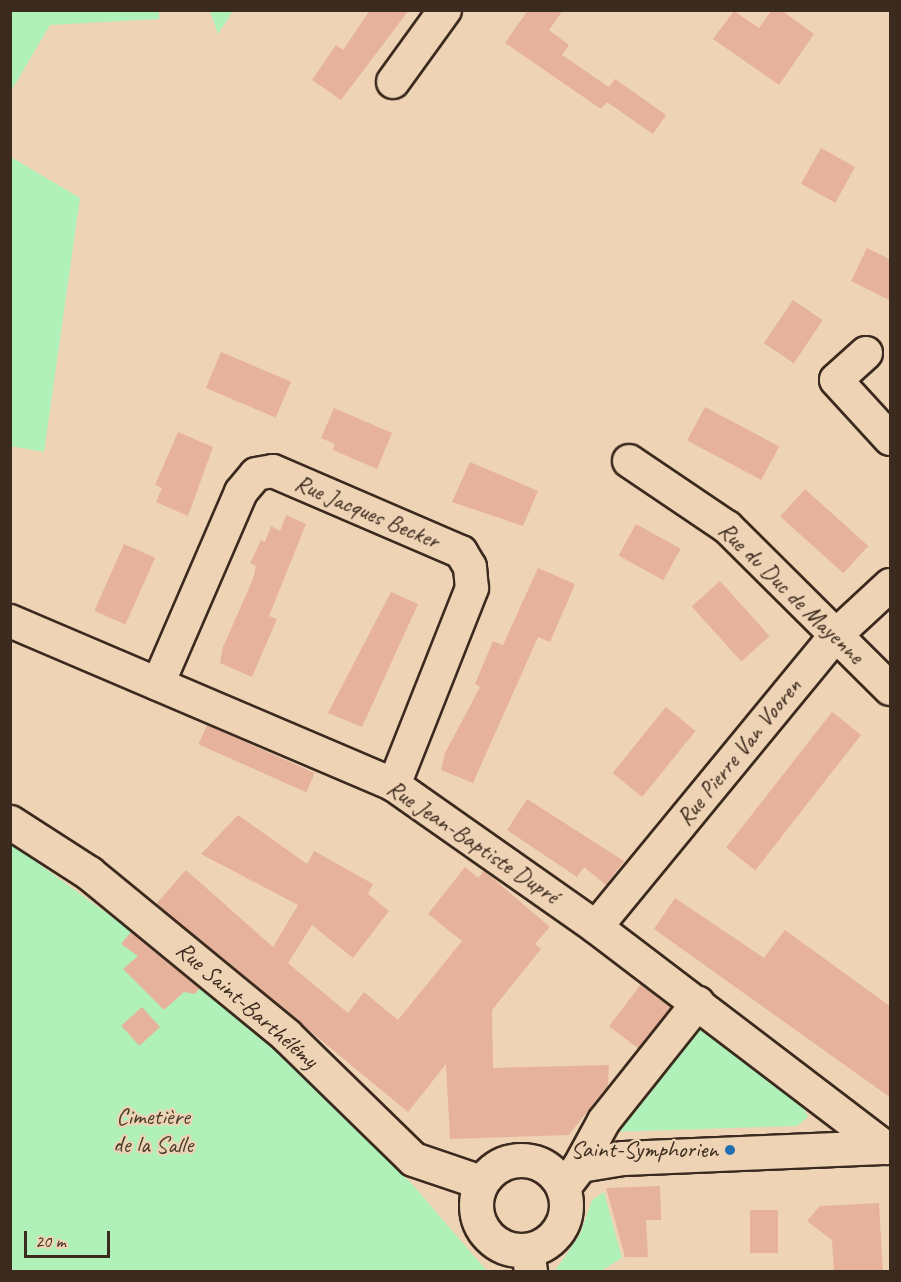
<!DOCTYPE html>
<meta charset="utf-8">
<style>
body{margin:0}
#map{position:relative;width:901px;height:1282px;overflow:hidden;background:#efd3b5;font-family:Caveat,sans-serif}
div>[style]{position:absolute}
.green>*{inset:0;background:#b0f1b9}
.building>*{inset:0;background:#e6b29b;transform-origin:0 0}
.roads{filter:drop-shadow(2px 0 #3b2a1e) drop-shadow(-2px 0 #3b2a1e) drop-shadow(0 2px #3b2a1e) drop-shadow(0 -2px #3b2a1e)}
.street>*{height:32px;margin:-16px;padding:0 16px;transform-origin:16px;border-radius:16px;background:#efd3b5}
.secondary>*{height:33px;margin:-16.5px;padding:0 16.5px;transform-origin:16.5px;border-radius:16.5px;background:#efd3b5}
.secondary>.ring{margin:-16.5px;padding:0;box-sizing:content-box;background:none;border:33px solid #efd3b5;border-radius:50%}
.dots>*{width:16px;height:16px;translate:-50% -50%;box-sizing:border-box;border:3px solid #efd3b5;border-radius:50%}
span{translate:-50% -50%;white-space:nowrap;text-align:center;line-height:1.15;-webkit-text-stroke:4.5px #efd3b5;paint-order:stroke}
.street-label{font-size:24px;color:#3b2a1e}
.park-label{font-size:24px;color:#473e2e}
.poi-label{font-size:24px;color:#3b2a1e}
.right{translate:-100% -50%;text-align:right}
.frame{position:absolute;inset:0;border:12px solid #3b2a1e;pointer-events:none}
.scale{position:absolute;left:24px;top:1231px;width:86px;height:27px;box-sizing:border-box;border:3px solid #3b2a1e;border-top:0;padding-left:8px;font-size:18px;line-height:21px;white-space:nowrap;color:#3b2a1e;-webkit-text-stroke:4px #efd3b5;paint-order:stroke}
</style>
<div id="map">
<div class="green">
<div style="clip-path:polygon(11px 10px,159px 11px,159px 19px,50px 25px,11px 91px)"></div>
<div style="clip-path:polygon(210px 11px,233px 11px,218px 34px)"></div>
<div style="clip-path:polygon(11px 157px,80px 198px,44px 452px,11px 446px)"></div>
<div style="clip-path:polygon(10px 843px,134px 933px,288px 1061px,411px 1183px,487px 1271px,11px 1271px)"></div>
<div style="clip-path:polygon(694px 1025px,802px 1104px,808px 1117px,797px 1126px,608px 1132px)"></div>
<div style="clip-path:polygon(604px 1192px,622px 1258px,601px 1271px,555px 1271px,580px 1234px,592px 1200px)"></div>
</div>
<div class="building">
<div style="clip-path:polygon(370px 10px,409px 10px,341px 100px,312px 80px,336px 45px,343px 50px)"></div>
<div style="clip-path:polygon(528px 10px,563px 10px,549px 30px,569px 45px,562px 55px,609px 87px,615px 79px,666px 115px,653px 134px,607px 102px,601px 109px,505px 43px)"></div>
<div style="clip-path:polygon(772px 10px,781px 10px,814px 34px,779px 85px,713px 39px,734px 11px,759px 28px)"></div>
<div style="left:821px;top:148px;width:39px;height:41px;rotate:29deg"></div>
<div style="clip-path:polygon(867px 248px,891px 260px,891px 301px,851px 281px)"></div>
<div style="left:793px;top:300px;width:36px;height:52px;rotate:34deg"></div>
<div style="left:221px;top:352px;width:76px;height:39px;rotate:23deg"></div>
<div style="left:705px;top:407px;width:84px;height:38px;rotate:28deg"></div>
<div style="clip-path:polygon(334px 408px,392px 433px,377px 469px,333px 450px,335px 444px,321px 438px)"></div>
<div style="clip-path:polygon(178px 432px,213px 447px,188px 516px,156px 502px,162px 488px,155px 485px)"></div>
<div style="clip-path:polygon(470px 462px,538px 491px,523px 526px,452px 502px)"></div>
<div style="left:805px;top:489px;width:85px;height:37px;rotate:42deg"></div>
<div style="clip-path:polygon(286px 515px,306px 524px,269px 616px,277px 619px,252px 677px,220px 663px,223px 647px,253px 579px,256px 566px,250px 563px,261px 540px,265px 542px,271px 526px,280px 531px)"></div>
<div style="left:636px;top:524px;width:51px;height:36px;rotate:29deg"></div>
<div style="left:124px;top:544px;width:34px;height:73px;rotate:24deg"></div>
<div style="clip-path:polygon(538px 568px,575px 584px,550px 642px,538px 637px,473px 783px,441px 770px,445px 753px,480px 687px,475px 684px,493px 641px,503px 645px)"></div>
<div style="left:720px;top:581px;width:74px;height:38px;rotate:48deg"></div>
<div style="clip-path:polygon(391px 592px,418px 604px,362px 727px,328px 713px)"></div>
<div style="left:666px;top:707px;width:38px;height:85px;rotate:39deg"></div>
<div style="left:832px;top:712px;width:37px;height:172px;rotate:38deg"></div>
<div style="left:207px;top:725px;width:118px;height:21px;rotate:24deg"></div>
<div style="clip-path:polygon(527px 799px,624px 861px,606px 885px,584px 867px,577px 877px,507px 830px)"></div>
<div style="clip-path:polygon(238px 815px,307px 864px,314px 851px,373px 884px,368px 894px,389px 911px,353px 958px,312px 925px,288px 963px,348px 1013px,364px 992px,398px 1020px,462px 941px,428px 914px,465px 867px,478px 878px,484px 871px,550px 927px,535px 944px,541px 949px,492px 1010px,493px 1068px,609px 1065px,608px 1085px,569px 1135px,450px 1139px,446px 1064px,408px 1112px,156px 904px,186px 870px,273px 947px,298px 905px,201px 854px)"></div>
<div style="clip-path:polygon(675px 898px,764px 958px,785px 930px,891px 1007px,891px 1098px,654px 929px)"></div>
<div style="clip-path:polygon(131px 932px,200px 988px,195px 994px,184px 992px,164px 1010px,123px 969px,138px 956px,121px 944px)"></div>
<div style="left:641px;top:984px;width:38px;height:53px;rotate:37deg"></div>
<div style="left:142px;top:1007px;width:27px;height:28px;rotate:48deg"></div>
<div style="clip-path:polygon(660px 1186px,661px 1220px,646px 1220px,648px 1257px,625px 1257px,606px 1188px)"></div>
<div style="clip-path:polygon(879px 1203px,883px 1272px,834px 1272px,832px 1240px,807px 1221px,820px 1206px)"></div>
<div style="left:778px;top:1210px;width:43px;height:28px;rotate:90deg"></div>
</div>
<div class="roads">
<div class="street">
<div style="left:393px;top:82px;width:89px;rotate:-54.2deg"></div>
<div style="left:866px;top:353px;width:40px;rotate:138deg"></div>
<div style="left:836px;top:380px;width:80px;rotate:47.5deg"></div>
<div style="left:629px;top:461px;width:118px;rotate:34deg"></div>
<div style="left:727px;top:527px;width:230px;rotate:44.8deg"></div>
<div style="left:10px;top:621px;width:418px;rotate:23.1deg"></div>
<div style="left:394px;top:785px;width:247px;rotate:35.1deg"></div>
<div style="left:596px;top:927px;width:365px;rotate:37.3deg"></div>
<div style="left:158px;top:684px;width:209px;rotate:-66.6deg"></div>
<div style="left:241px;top:492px;width:23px;rotate:-50deg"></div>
<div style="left:256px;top:474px;width:17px;rotate:-10deg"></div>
<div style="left:273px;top:471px;width:205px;rotate:23.3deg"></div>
<div style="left:461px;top:552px;width:17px;rotate:59deg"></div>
<div style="left:470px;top:567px;width:21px;rotate:85deg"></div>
<div style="left:472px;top:588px;width:212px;rotate:111.6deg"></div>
<div style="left:596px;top:927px;width:377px;rotate:-50.6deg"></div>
<div style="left:835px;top:636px;width:75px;rotate:-42.8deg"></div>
<div style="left:580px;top:1165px;width:50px;rotate:-61.4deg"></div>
<div style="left:604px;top:1121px;width:151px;rotate:-51.5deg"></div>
<div style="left:528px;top:1250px;width:22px;rotate:82deg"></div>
</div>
<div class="secondary">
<div style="left:10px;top:822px;width:94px;rotate:32.8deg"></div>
<div style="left:89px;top:873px;width:255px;rotate:39.4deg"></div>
<div style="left:286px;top:1035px;width:177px;rotate:44.3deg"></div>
<div style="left:413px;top:1159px;width:72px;rotate:18.7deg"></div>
<div class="ring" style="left:476px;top:1160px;width:57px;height:57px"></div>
<div style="left:563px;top:1187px;width:28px;rotate:-52deg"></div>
<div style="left:580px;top:1165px;width:43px;rotate:-9.5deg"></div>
<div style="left:622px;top:1158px;width:268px;rotate:-2.4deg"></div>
</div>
</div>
<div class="dots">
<div style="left:730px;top:1150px;background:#1f6fb2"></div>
</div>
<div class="street-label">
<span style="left:367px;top:512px;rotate:23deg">Rue Jacques Becker</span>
<span style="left:791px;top:593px;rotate:44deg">Rue du Duc de Mayenne</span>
<span style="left:739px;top:752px;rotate:-51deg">Rue Pierre Van Vooren</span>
<span style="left:473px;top:842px;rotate:34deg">Rue Jean-Baptiste Dupré</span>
<span style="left:247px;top:1005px;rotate:41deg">Rue Saint-Barthélémy</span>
</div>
<div class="park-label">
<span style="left:153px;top:1131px">Cimetière<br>de la Salle</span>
</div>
<div class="poi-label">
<span class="right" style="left:718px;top:1150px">Saint-Symphorien</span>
</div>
<div class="frame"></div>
<div class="scale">20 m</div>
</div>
